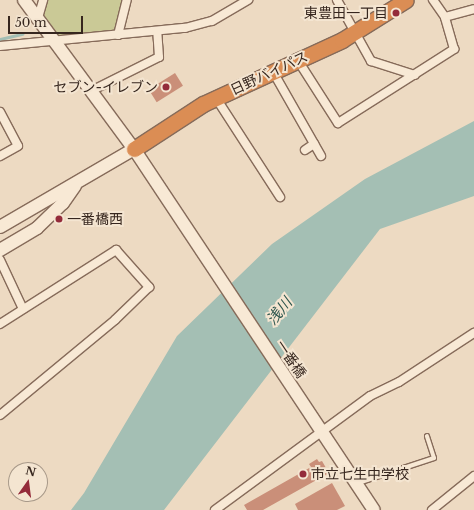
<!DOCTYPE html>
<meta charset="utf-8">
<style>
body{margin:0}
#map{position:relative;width:474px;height:510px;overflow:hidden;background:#eddac2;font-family:"Libre Baskerville","Noto Sans JP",serif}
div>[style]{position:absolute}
.green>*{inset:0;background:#cac996}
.water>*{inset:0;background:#a4bfb4}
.stream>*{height:3px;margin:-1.5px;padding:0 1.5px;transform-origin:1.5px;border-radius:1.5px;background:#a4bfb4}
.building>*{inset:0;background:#ca8f79;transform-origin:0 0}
.roads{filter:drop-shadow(1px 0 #866b5a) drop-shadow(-1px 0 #866b5a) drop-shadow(0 1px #866b5a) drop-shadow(0 -1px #866b5a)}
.lane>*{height:4px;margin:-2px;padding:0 2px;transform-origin:2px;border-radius:2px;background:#f8e9d5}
.street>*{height:8px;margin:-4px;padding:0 4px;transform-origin:4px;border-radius:4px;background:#f8e9d5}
.secondary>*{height:12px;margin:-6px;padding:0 6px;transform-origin:6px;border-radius:6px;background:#f8e9d5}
.highway>*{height:15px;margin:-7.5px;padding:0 7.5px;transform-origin:7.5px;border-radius:7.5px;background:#db8d54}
.dots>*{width:11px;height:11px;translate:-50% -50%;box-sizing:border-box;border:2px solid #f4e5d1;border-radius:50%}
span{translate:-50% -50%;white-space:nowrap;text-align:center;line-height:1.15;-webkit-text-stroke:4px #f4e5d1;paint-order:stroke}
.poi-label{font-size:14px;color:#36261e}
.right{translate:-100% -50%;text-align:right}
.left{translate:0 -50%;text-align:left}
.street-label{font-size:14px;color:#36261e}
.water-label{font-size:15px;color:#2d564e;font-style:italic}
.north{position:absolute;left:8px;top:462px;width:40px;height:40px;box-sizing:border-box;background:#f4e5d1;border:1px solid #a89989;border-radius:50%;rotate:14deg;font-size:11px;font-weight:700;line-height:16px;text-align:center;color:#36261e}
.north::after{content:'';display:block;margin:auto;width:14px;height:18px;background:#942b3a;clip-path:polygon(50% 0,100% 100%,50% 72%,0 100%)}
.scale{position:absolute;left:8px;top:16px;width:75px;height:18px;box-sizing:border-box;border:2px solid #36261e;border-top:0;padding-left:5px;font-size:12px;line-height:14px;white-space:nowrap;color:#36261e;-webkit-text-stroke:3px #f4e5d1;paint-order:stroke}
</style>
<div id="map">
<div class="green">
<div style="clip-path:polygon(43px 0,127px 0,118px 35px,54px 40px,38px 18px)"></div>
</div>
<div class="water">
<div style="clip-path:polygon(474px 121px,474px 196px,380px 229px,164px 510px,71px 510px,84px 493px,177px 336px,272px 244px,365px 179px)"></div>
</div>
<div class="stream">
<div style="left:0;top:39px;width:23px;rotate:-13deg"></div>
</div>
<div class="building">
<div style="left:175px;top:73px;width:15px;height:31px;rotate:58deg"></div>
<div style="clip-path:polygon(317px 459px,319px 462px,322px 461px,329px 473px,263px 510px,247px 510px,244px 505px,311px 467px,309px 464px)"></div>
<div style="clip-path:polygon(332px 483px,345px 506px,337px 510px,298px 510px,295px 504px)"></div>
</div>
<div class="roads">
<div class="lane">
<div style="left:358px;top:483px;width:80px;rotate:-18.2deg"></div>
<div style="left:434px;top:458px;width:23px;rotate:-108deg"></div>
</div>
<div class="street">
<div style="left:337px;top:0;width:70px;rotate:60.9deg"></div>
<div style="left:371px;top:61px;width:46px;rotate:17.7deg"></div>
<div style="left:445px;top:17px;width:30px;rotate:-15deg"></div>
<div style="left:38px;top:18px;width:19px;rotate:-74deg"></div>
<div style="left:118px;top:35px;width:36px;rotate:-76deg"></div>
<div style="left:0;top:46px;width:186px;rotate:-5.6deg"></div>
<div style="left:185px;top:28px;width:28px;rotate:-15deg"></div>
<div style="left:212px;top:21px;width:42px;rotate:-30.3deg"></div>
<div style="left:297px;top:59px;width:76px;rotate:57.4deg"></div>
<div style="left:338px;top:123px;width:138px;rotate:-32.5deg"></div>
<div style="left:454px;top:49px;width:33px;rotate:-106deg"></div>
<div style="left:445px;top:17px;width:21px;rotate:-125deg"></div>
<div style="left:272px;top:70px;width:99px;rotate:60.3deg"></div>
<div style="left:91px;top:91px;width:76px;rotate:-26.6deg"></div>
<div style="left:159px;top:57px;width:26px;rotate:-94deg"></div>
<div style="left:216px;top:98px;width:118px;rotate:57.1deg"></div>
<div style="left:0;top:112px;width:38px;rotate:62deg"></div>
<div style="left:18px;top:146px;width:21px;rotate:151deg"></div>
<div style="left:305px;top:150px;width:11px;rotate:-34deg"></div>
<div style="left:0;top:260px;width:54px;rotate:64.9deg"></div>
<div style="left:0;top:324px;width:138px;rotate:-32.5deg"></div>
<div style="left:116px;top:250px;width:50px;rotate:48.3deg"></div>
<div style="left:149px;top:287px;width:47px;rotate:135.9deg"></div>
<div style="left:115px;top:320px;width:149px;rotate:140.4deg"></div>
<div style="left:215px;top:510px;width:192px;rotate:-36.3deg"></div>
<div style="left:370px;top:396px;width:32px;rotate:-26deg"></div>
<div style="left:399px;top:382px;width:90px;rotate:-33.2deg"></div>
<div style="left:432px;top:510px;width:54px;rotate:-39deg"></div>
</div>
<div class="secondary">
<div style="left:24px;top:0;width:185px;rotate:53.6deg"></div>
<div style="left:134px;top:149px;width:433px;rotate:56.4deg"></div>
<div style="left:0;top:227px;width:155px;rotate:-30.2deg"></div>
<div style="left:0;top:250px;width:43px;rotate:-30.7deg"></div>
<div style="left:37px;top:228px;width:36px;rotate:-44deg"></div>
<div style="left:63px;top:203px;width:21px;rotate:-55deg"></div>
</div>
<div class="highway">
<div style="left:134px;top:149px;width:82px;rotate:-33.1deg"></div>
<div style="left:203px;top:104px;width:153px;rotate:-24.7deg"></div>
<div style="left:342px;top:40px;width:75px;rotate:-32deg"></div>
</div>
</div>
<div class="dots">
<div style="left:396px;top:13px;background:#942b3a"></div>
<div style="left:166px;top:87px;background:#942b3a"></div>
<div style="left:59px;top:219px;background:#942b3a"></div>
<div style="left:303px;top:474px;background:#942b3a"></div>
</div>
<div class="poi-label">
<span class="right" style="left:388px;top:13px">東豊田一丁目</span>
<span class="right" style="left:158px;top:87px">セブン-イレブン</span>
<span class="left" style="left:67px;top:219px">一番橋西</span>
<span class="left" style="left:311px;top:474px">市立七生中学校</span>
</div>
<div class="street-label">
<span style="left:269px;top:73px;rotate:-25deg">日野バイパス</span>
<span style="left:291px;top:359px;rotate:56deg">一番橋</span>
</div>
<div class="water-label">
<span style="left:279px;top:311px;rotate:-51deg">浅川</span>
</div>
<div class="north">N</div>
<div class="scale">50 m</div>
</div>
